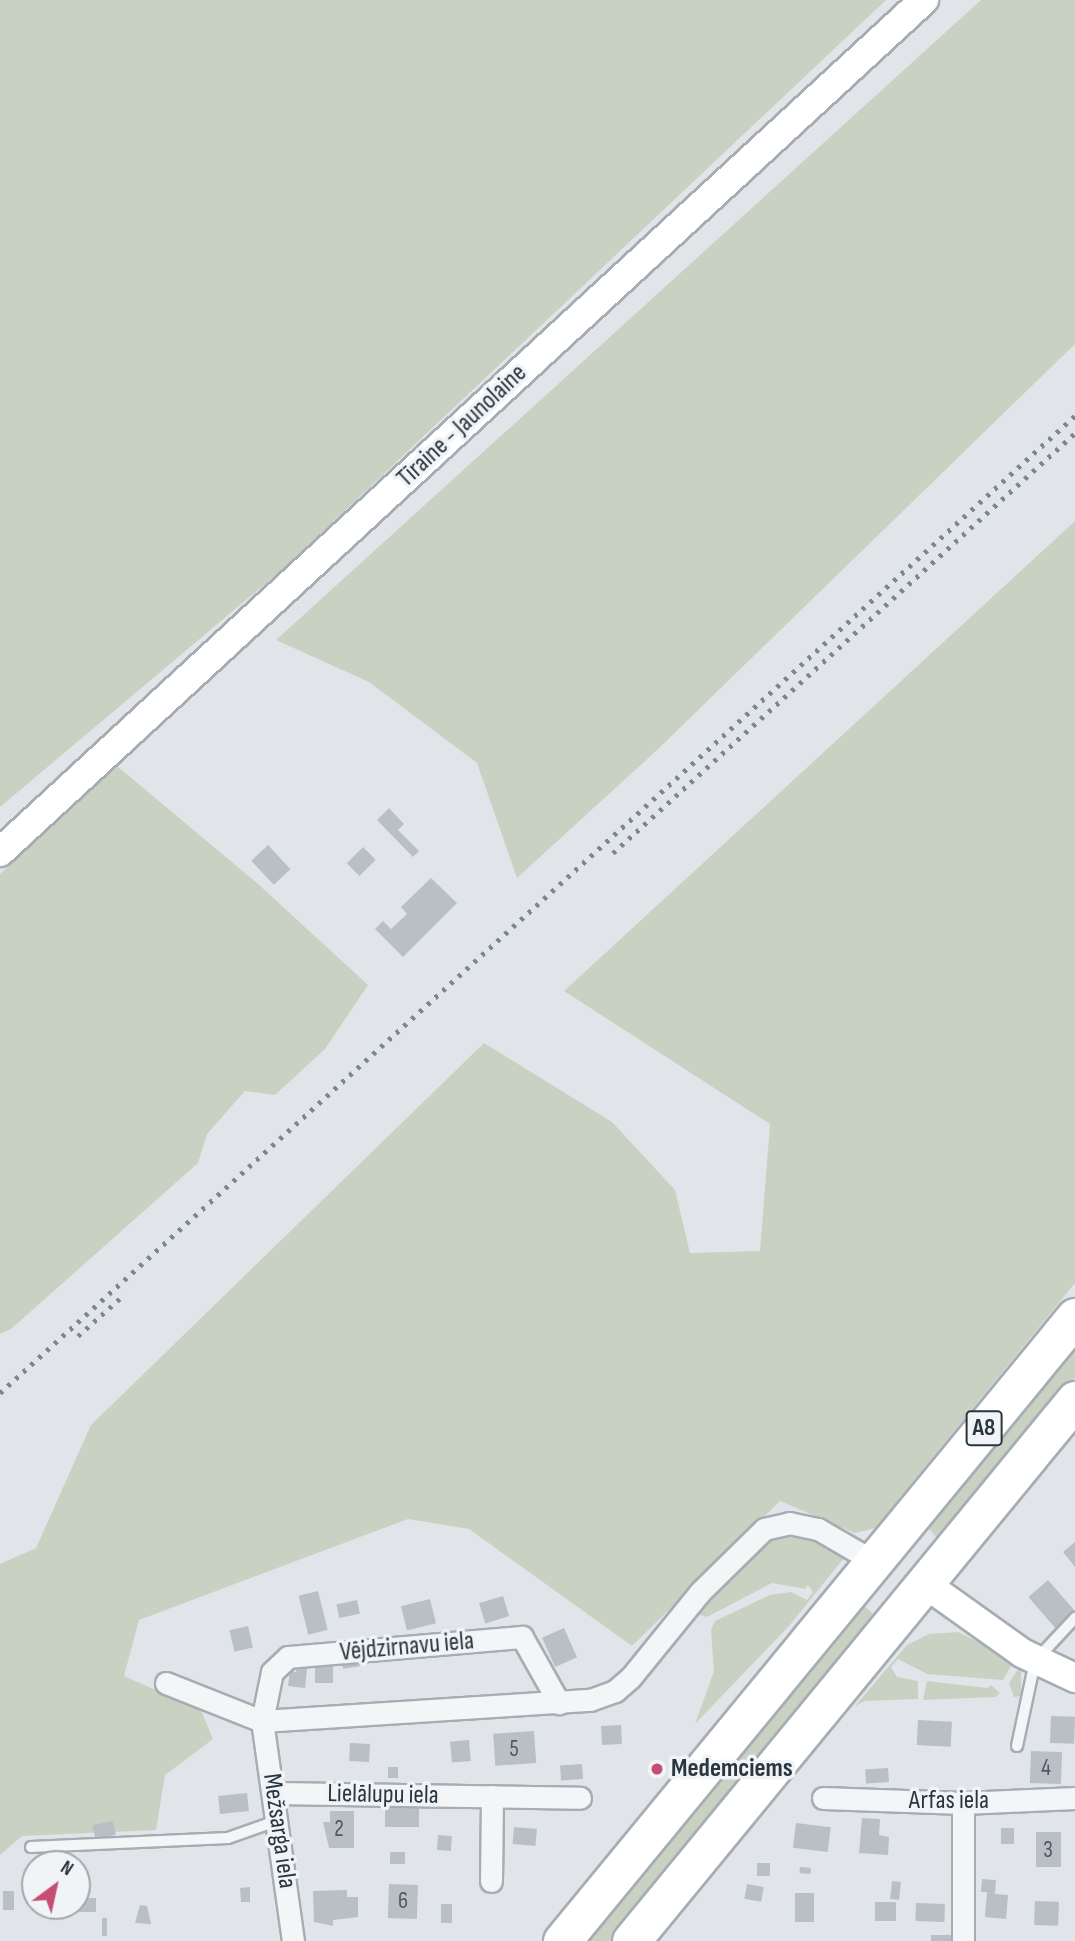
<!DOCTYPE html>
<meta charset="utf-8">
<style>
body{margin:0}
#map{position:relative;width:1075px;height:1941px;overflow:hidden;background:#e1e5e9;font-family:"Sofia Sans Condensed",sans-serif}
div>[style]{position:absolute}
.green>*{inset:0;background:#c9d2c2}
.building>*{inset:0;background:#b8bfc5;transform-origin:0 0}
.roads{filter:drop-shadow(2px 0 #a6adb3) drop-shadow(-2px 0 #a6adb3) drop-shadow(0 2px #a6adb3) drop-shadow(0 -2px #a6adb3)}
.lane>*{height:10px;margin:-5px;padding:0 5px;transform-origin:5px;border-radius:5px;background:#f3f5f7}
.street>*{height:21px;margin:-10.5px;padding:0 10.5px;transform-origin:10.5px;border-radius:10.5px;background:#f3f5f7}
.secondary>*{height:28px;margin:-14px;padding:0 14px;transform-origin:14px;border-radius:14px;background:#fff}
.highway>*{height:37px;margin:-18.5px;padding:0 18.5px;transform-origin:18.5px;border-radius:18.5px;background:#fff}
.rail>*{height:5px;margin-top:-2.5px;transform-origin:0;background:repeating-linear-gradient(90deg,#7b8791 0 3.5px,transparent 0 10.5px)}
.dots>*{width:19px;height:19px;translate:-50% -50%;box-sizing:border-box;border:4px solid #f0f4f6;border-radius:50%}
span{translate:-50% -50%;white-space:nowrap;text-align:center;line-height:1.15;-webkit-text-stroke:7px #f0f4f6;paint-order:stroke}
.number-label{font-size:23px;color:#4e5860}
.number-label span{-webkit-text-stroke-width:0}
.shield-label span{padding:2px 5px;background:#f0f4f6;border:2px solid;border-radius:5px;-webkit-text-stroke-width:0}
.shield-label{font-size:24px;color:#2a363f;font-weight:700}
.street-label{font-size:26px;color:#2a363f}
.poi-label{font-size:26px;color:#2a363f;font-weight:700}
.left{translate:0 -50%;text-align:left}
.north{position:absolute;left:21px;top:1850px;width:70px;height:70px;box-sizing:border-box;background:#f0f4f6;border:2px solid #a1a8ad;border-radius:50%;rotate:33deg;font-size:19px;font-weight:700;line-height:28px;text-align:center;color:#2a363f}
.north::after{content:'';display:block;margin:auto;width:24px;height:32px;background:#c64d74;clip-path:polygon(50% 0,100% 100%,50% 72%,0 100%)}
</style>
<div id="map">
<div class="green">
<div style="clip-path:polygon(0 0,886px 0,284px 568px,0 807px)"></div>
<div style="clip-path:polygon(981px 0,1075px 0,1075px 344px,656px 751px,517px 878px,477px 763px,369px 682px,276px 640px)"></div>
<div style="clip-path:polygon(1075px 521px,1075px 1283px,875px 1528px,855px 1533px,780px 1501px,632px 1646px,469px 1529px,408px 1519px,139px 1620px,124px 1676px,201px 1710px,213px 1739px,165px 1775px,156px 1830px,22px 1836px,0 1855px,0 1564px,36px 1548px,91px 1425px,484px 1043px,612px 1122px,675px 1190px,690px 1253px,760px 1251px,770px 1124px,564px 991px)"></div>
<div style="clip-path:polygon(117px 766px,257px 883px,368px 985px,325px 1049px,275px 1095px,245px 1091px,207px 1134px,198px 1163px,11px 1329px,0 1334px,0 874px)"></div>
<div style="clip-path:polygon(1075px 1340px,1075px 1378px,945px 1537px,937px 1538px,925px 1524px)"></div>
<div style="clip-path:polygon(799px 1534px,822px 1540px,844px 1558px,789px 1626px,695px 1724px,714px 1671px,711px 1630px,715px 1621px,770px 1595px,791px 1592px,807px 1600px,813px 1592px,808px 1585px,805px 1589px,772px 1583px,707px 1617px,694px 1613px,753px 1549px,770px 1538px)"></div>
<div style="clip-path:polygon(861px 1603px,878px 1618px,790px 1726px,612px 1941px,583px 1941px)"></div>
<div style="clip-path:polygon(958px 1632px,1015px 1659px,1003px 1680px,927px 1674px,898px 1659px,891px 1667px,897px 1677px,918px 1681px,918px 1699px,865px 1701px,855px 1706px,907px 1645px,929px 1634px)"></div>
<div style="clip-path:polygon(1021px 1665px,1021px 1696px,1014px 1697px,1009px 1683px)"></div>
<div style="clip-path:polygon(927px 1681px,987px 1688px,991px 1685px,1000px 1693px,996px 1697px,923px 1700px)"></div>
</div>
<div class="building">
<div style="clip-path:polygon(389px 808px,404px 824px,398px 830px,419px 851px,413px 857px,377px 820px)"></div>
<div style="left:268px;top:845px;width:33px;height:23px;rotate:47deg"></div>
<div style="left:363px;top:847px;width:18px;height:23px;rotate:45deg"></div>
<div style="clip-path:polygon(431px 878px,457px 903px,403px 957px,375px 929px,383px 921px,391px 929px,407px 914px,401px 907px)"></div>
<div style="clip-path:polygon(1075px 1542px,1075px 1567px,1063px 1552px)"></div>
<div style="left:1048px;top:1580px;width:41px;height:26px;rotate:49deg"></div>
<div style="left:318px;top:1591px;width:40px;height:20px;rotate:76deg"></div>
<div style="left:503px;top:1596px;width:21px;height:25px;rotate:73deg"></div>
<div style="left:430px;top:1599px;width:25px;height:30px;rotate:76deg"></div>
<div style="left:357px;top:1600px;width:14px;height:21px;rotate:78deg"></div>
<div style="left:248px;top:1626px;width:22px;height:19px;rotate:77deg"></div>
<div style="left:564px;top:1628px;width:32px;height:24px;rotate:66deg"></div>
<div style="left:360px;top:1660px;width:6px;height:18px;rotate:81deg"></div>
<div style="left:315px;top:1663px;width:18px;height:20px"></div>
<div style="clip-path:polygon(297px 1667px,307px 1669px,305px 1688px,288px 1686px,290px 1671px,296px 1672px)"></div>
<div style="left:1051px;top:1716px;width:24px;height:27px;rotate:2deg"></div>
<div style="left:918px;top:1720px;width:34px;height:25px;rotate:3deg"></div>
<div style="left:621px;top:1725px;width:19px;height:20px;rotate:87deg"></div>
<div style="left:534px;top:1731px;width:32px;height:41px;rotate:86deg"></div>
<div style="left:469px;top:1740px;width:21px;height:19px;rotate:85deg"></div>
<div style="left:350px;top:1743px;width:20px;height:18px;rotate:3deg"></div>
<div style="left:1031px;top:1751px;width:31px;height:32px;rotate:2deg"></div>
<div style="left:582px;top:1764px;width:15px;height:22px;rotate:86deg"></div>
<div style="left:388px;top:1767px;width:10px;height:11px"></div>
<div style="left:888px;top:1768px;width:14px;height:23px;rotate:86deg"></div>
<div style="left:247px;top:1793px;width:18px;height:29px;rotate:84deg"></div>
<div style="left:385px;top:1808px;width:34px;height:19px"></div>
<div style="clip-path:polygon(330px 1811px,354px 1811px,354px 1848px,329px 1848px,323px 1822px,330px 1822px)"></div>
<div style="clip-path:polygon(862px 1818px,880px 1819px,879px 1835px,889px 1837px,888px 1855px,859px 1853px)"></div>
<div style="left:113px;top:1821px;width:14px;height:21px;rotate:78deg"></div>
<div style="left:796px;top:1823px;width:35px;height:25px;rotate:7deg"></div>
<div style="left:514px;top:1827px;width:23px;height:17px;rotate:5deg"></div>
<div style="left:1001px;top:1828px;width:13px;height:16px"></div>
<div style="left:1036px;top:1832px;width:25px;height:35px"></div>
<div style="left:438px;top:1835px;width:14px;height:15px;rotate:4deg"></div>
<div style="left:390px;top:1852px;width:15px;height:12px"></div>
<div style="left:757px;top:1863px;width:13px;height:13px"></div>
<div style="left:800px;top:1867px;width:11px;height:6px;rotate:5deg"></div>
<div style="clip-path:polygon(982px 1879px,996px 1880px,995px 1894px,1008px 1895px,1006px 1919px,985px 1917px,987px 1892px,981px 1892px)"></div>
<div style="left:892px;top:1881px;width:9px;height:18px;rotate:6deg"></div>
<div style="left:389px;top:1884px;width:29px;height:34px;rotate:2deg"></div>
<div style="left:747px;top:1884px;width:17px;height:15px;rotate:10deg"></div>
<div style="clip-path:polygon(250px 1887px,250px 1902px,241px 1902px,240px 1888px)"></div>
<div style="clip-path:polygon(347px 1890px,347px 1897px,358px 1897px,358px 1917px,333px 1920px,333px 1926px,314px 1922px,313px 1891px)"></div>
<div style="left:3px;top:1891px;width:11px;height:19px"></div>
<div style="left:795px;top:1893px;width:19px;height:29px"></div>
<div style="left:79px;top:1898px;width:17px;height:14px"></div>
<div style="left:1035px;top:1901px;width:24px;height:24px;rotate:2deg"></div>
<div style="left:875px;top:1902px;width:21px;height:19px"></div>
<div style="left:916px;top:1903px;width:29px;height:18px;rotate:2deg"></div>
<div style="left:441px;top:1904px;width:11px;height:19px"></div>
<div style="clip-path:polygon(140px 1905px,147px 1906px,151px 1924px,135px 1923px)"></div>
<div style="left:102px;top:1918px;width:5px;height:18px"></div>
<div style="left:931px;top:1935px;width:20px;height:6px"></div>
</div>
<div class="roads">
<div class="lane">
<div style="left:1017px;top:1746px;width:87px;rotate:-78deg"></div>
<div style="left:1035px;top:1661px;width:59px;rotate:-47.1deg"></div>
<div style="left:31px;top:1847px;width:197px;rotate:-2.6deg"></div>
<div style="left:228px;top:1838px;width:54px;rotate:-19.4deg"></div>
</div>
<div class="street">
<div style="left:166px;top:1683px;width:103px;rotate:21.6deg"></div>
<div style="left:262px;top:1721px;width:329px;rotate:-3.7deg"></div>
<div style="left:590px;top:1700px;width:27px;rotate:-20deg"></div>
<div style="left:615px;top:1691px;width:21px;rotate:-41deg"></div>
<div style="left:631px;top:1677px;width:109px;rotate:-50.9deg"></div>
<div style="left:700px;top:1592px;width:90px;rotate:-44.5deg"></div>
<div style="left:764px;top:1529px;width:26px;rotate:-13deg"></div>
<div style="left:789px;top:1523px;width:30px;rotate:12deg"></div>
<div style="left:818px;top:1529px;width:64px;rotate:30.2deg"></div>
<div style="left:275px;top:1793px;width:305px;rotate:0.9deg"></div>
<div style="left:823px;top:1798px;width:140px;rotate:2deg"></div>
<div style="left:963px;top:1803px;width:112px;rotate:-2.6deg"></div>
<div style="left:963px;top:1803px;width:138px;rotate:90deg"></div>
<div style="left:491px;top:1881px;width:85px;rotate:-89.3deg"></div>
<div style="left:293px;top:1941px;width:222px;rotate:-98deg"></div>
<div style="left:262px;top:1721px;width:50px;rotate:-78.5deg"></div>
<div style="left:272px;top:1672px;width:22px;rotate:-43deg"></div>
<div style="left:288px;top:1657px;width:235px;rotate:-4.9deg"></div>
<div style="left:522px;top:1637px;width:76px;rotate:60.7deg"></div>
</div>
<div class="secondary">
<div style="left:0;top:852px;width:1257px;rotate:-42.68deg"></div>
<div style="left:924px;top:1583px;width:120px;rotate:35.5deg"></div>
<div style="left:1022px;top:1653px;width:59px;rotate:25.3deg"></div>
</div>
<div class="highway">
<div style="left:562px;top:1941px;width:808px;rotate:-50.58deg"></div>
<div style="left:631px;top:1941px;width:700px;rotate:-50.62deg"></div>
</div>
</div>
<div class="rail">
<div style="left:613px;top:853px;width:624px;rotate:-42.27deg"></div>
<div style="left:78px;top:1336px;width:63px;rotate:-41.8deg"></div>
<div style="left:0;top:1393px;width:1453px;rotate:-42.27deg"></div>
</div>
<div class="dots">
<div style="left:657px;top:1769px;background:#c64d74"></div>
</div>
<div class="number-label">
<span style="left:514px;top:1749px">5</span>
<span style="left:1046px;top:1768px">4</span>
<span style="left:339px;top:1829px">2</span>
<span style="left:1048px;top:1850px">3</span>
<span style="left:403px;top:1901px">6</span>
</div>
<div class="shield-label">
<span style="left:984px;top:1428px">A8</span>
</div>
<div class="street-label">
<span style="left:462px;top:426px;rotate:-43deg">Tīraine - Jaunolaine</span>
<span style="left:407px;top:1647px;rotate:-5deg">Vējdzirnavu iela</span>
<span style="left:383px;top:1795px;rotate:1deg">Lielālupu iela</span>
<span style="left:949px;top:1801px">Arfas iela</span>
<span style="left:279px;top:1831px;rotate:82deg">Mežsarga iela</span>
</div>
<div class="poi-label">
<span class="left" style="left:671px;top:1769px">Medemciems</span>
</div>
<div class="north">N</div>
</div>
